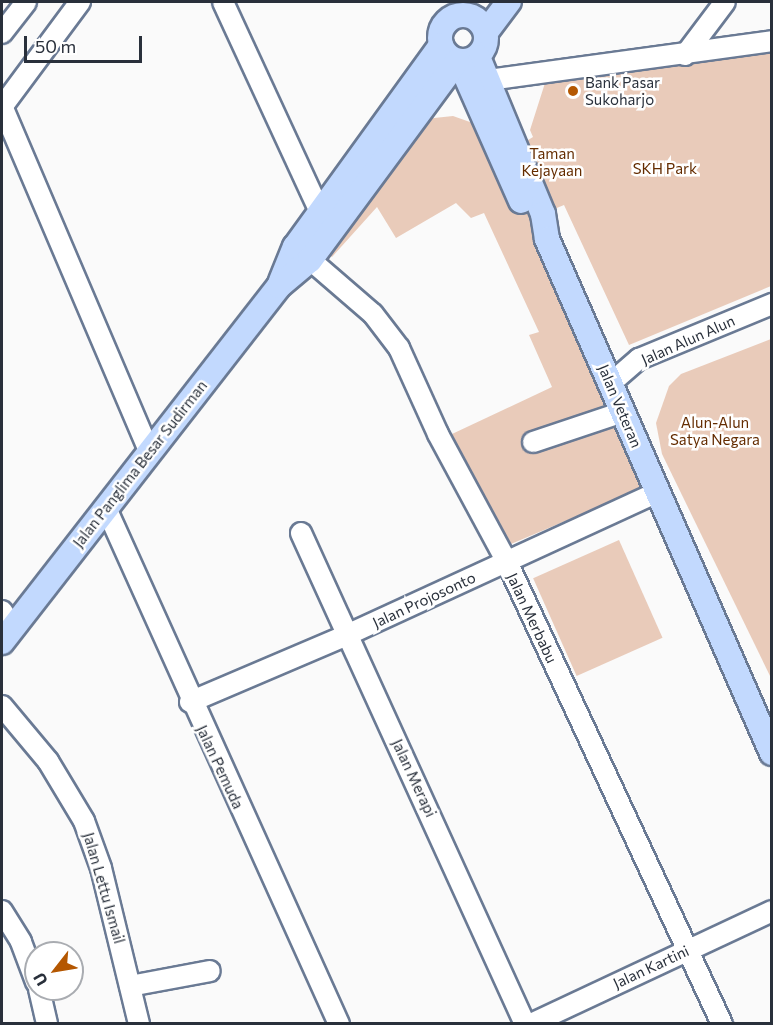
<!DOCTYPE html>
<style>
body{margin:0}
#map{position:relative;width:773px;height:1025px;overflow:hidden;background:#fafafa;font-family:Commissioner,sans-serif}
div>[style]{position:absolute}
.green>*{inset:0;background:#e9cbba;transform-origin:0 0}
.roads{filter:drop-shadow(2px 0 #6a7a94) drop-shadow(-2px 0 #6a7a94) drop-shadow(0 2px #6a7a94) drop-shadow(0 -2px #6a7a94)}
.minor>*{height:20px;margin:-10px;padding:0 10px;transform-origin:10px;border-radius:10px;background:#fff}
.major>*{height:24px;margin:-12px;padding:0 12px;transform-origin:12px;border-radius:12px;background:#c2d9fe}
.major>.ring{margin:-12px;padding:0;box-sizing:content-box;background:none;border:24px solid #c2d9fe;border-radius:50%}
.dots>*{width:16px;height:16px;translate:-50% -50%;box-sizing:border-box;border:3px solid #fff;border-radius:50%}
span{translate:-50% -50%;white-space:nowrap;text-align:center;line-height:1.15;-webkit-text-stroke:5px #fff;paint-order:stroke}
.poi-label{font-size:15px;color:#29303b}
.left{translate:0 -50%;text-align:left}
.park-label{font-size:15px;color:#642c00}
.street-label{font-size:15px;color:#29303b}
.frame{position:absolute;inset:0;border:3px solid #29303b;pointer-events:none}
.north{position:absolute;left:24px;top:941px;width:60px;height:60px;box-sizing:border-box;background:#fff;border:2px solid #a9acb1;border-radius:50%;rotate:239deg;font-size:16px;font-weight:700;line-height:24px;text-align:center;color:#29303b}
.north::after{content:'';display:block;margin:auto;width:21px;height:27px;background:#b45701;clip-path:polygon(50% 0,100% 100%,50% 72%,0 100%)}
.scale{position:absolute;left:24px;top:36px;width:118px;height:27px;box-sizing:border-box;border:3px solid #29303b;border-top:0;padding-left:8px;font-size:18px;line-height:21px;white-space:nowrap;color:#29303b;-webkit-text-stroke:4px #fff;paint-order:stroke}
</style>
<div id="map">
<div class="green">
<div style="clip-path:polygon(771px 42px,771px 286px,629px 345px,564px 205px,547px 212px,520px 145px,533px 137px,530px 130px,545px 83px)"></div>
<div style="clip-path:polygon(453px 116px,501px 133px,648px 486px,504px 547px,452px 434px,552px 387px,529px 335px,539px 332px,484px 213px,471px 218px,456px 203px,396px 238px,377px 207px,332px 257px,315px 245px,425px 119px)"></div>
<div style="clip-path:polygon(771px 339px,771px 678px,662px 454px,656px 423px,669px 386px,681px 374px)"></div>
<div style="left:619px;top:540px;width:107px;height:94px;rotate:66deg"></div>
</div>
<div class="roads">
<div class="minor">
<div style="left:223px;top:2px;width:243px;rotate:65.2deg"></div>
<div style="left:2px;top:33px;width:39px;rotate:-52deg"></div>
<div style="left:685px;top:55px;width:66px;rotate:-53deg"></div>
<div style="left:474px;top:82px;width:301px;rotate:-7.8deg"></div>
<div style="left:2px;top:106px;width:373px;rotate:66.9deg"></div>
<div style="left:2px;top:107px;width:131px;rotate:-53.4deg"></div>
<div style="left:300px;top:251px;width:96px;rotate:40.8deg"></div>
<div style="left:373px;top:314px;width:43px;rotate:52.6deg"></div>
<div style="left:399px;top:348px;width:94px;rotate:65.6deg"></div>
<div style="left:438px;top:434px;width:145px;rotate:61.7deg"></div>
<div style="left:507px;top:562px;width:510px;rotate:65.04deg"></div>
<div style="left:611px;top:383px;width:37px;rotate:-41deg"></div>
<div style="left:639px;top:359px;width:144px;rotate:-22.5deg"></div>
<div style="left:533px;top:442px;width:95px;rotate:-18.4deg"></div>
<div style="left:106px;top:508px;width:566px;rotate:65.7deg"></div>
<div style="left:301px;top:533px;width:540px;rotate:65.48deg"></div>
<div style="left:2px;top:611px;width:20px;rotate:57deg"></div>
<div style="left:190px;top:702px;width:171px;rotate:-23.1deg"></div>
<div style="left:347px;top:635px;width:340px;rotate:-24.7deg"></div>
<div style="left:2px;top:706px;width:72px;rotate:50.1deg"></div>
<div style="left:48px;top:761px;width:70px;rotate:59deg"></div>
<div style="left:84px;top:821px;width:50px;rotate:70.1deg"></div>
<div style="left:101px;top:868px;width:161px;rotate:76.3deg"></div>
<div style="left:2px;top:911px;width:36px;rotate:58deg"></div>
<div style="left:21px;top:942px;width:43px;rotate:69.4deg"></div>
<div style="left:130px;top:986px;width:81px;rotate:-10.6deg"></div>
<div style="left:39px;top:989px;width:36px;rotate:77deg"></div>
<div style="left:531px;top:1024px;width:266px;rotate:-25.1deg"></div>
</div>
<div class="major">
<div class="ring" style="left:440px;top:15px;width:22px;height:22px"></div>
<div style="left:486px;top:32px;width:38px;rotate:-53deg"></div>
<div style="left:478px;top:57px;width:170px;rotate:67.5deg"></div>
<div style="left:543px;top:214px;width:25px;rotate:81deg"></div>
<div style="left:547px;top:239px;width:561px;rotate:66.36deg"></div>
<div style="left:459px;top:61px;width:153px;rotate:66.1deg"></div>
<div style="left:281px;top:281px;width:37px;rotate:-68deg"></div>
<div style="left:295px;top:247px;width:249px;rotate:-54.1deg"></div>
<div style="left:2px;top:642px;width:451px;rotate:-52.1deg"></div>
<div style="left:279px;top:286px;width:40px;rotate:-40deg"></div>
<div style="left:310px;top:260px;width:247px;rotate:-53.5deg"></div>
</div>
</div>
<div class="dots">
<div style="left:573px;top:91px;background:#b45701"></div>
</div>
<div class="poi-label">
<span class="left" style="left:585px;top:91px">Bank Pasar<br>Sukoharjo</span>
</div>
<div class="park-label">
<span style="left:552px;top:162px">Taman<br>Kejayaan</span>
<span style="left:665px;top:169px">SKH Park</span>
<span style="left:715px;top:431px">Alun-Alun<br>Satya Negara</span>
</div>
<div class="street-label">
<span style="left:688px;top:340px;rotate:-24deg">Jalan Alun Alun</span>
<span style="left:620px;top:406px;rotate:67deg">Jalan Veteran</span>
<span style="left:140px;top:464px;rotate:-52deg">Jalan Panglima Besar Sudirman</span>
<span style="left:424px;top:600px;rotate:-25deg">Jalan Projosonto</span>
<span style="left:532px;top:618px;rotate:65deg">Jalan Merbabu</span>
<span style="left:220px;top:767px;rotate:65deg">Jalan Pemuda</span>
<span style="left:414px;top:778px;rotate:65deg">Jalan Merapi</span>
<span style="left:104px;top:888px;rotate:74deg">Jalan Lettu Ismail</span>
<span style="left:651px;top:967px;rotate:-25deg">Jalan Kartini</span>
</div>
<div class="frame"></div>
<div class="north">U</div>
<div class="scale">50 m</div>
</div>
